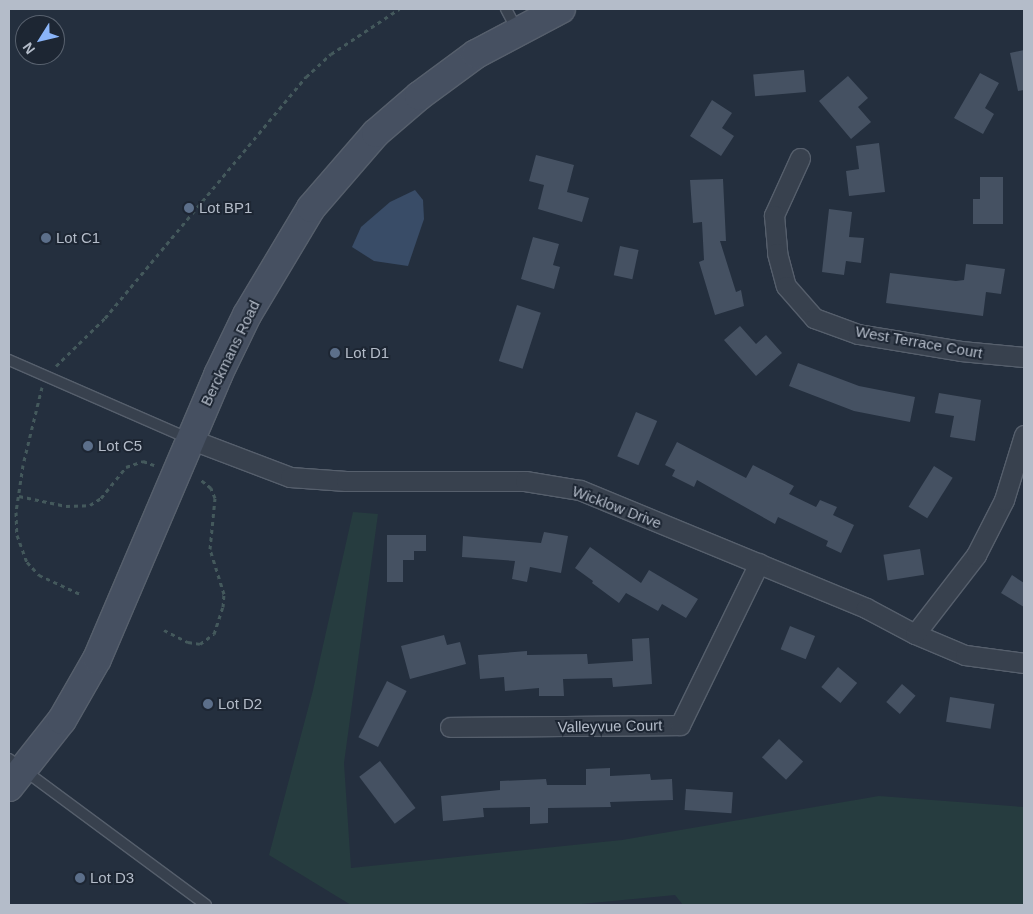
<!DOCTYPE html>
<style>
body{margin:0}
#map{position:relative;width:1033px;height:914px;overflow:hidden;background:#242f3e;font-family:Arial,sans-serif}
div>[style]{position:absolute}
.green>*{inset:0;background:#263c3f}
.water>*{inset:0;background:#394c67}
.building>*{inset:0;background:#455162;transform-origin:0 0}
.path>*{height:3px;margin-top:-1.5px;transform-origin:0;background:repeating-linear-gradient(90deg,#44595c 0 4px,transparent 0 8px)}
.roads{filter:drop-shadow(1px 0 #565f6c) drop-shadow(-1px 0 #565f6c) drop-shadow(0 1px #565f6c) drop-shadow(0 -1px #565f6c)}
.lane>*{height:10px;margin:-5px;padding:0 5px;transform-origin:5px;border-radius:5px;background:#38414e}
.street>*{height:19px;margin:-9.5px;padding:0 9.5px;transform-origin:9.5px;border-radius:9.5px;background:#38414e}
.secondary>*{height:28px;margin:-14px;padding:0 14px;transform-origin:14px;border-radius:14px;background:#465061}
.dots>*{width:14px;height:14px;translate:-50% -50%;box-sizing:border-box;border:2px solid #1d2633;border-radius:50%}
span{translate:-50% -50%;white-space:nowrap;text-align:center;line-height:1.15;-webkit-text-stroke:4px #1d2633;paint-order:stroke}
.poi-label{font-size:15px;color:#b4bcc9}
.left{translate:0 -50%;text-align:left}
.street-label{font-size:15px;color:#b4bcc9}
.frame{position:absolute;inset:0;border:10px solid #b4bcc9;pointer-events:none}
.north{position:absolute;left:15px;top:15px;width:50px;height:50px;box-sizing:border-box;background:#1d2633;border:1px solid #59626f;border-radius:50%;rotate:234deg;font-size:14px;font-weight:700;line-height:20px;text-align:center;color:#b4bcc9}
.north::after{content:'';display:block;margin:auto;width:18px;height:22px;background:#8ab4f8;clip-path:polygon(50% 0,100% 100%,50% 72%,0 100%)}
</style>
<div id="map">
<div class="green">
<div style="clip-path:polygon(353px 512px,378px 514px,344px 763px,351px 868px,622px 840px,879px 796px,1024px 807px,1024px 905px,683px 905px,675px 895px,571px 905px,351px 905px,269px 855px,313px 690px)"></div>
</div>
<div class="water">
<div style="clip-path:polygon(415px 190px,423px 200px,424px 219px,408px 266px,374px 261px,352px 247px,361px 227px,390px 202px)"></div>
</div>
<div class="building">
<div style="clip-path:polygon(1024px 50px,1024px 90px,1018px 91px,1010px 53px)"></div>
<div style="left:804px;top:70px;width:22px;height:51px;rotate:85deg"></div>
<div style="clip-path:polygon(980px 73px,999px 83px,985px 108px,994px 114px,983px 134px,954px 118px)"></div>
<div style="clip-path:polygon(848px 76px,868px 98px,858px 107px,871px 122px,851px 139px,819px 101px)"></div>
<div style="clip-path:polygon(712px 100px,732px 113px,722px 128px,734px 136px,721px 156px,690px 136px)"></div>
<div style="clip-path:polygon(879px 143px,885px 192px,849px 196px,846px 171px,859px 169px,856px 146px)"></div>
<div style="clip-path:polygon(536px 155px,574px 165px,567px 192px,589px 198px,582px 222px,538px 209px,544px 185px,529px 181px)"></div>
<div style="clip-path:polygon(980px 177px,1003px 177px,1003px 224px,973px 224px,973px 199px,980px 199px)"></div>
<div style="clip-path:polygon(723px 179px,726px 241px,720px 241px,736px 292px,741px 290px,744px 306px,715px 315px,699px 262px,704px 260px,702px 222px,693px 223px,690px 180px)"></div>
<div style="clip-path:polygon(829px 209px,852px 212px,849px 237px,864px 238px,861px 263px,846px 261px,844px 275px,822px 272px)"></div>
<div style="clip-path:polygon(533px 237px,559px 244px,553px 265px,560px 267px,554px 289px,521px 279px)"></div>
<div style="left:620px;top:246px;width:19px;height:30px;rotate:12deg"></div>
<div style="clip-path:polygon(966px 264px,1005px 269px,1001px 294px,986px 292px,983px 316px,886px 303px,890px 273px,956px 281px,964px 280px)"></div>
<div style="left:517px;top:305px;width:25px;height:59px;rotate:18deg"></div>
<div style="clip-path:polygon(740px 326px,756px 344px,766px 335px,782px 353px,756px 376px,724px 340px)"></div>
<div style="clip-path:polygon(798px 363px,859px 386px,915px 397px,910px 422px,854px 411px,789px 386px)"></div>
<div style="clip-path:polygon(939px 393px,981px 400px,975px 441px,950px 437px,954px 416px,935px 413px)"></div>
<div style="left:636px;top:412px;width:23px;height:48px;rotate:23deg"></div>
<div style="clip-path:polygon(677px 442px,746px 478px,753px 465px,794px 486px,789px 494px,816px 507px,820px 500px,837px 507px,833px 515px,854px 525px,841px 553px,826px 546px,828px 541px,778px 517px,775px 524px,697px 480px,694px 487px,672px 476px,675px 470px,665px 465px)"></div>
<div style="left:934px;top:466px;width:22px;height:48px;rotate:32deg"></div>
<div style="clip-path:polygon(544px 532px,568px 536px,561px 573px,530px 567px,527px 582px,512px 579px,515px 561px,462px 557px,463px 536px,541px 543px)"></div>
<div style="clip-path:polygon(387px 535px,426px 535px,426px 551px,414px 551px,414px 560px,403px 560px,403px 582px,387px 582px)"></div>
<div style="clip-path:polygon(590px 547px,641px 583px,649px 570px,698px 599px,686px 618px,662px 604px,658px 611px,626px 593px,619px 603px,592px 583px,593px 581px,575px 568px)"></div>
<div style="left:920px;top:549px;width:26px;height:37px;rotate:81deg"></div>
<div style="clip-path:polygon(1012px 575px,1024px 583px,1024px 607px,1001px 593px)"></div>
<div style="left:790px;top:626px;width:27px;height:25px;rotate:22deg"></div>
<div style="clip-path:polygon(444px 635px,447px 645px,460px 642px,466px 664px,410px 679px,401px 646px)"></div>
<div style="clip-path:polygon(649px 638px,652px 684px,613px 687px,612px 678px,563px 679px,564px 696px,539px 696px,539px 688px,505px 691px,504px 677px,480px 679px,478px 655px,527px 651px,527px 655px,587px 654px,588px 664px,633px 661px,632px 639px)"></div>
<div style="left:838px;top:667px;width:25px;height:26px;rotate:40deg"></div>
<div style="left:387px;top:681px;width:22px;height:63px;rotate:27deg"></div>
<div style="left:902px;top:684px;width:18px;height:24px;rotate:41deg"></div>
<div style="left:950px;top:697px;width:45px;height:25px;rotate:9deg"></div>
<div style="left:779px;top:739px;width:33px;height:25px;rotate:43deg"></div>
<div style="left:380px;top:761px;width:59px;height:26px;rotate:53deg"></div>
<div style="clip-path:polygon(610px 768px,610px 776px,650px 774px,651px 780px,672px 779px,673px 800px,610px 802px,611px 807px,548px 808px,548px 823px,530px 824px,530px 807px,483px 808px,484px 817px,443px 821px,441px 796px,500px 790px,500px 781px,546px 779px,547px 785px,586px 785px,586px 769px)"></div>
<div style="left:686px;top:789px;width:47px;height:21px;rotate:4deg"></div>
</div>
<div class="path">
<div style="left:56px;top:366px;width:69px;rotate:-44.4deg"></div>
<div style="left:105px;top:318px;width:314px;rotate:-50.2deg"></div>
<div style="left:306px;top:77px;width:34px;rotate:-43deg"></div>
<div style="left:331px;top:54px;width:82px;rotate:-33.5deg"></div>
<div style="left:42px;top:387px;width:80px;rotate:103.7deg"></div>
<div style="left:23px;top:465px;width:48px;rotate:98.5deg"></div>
<div style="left:16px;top:512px;width:23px;rotate:88deg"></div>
<div style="left:17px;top:535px;width:29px;rotate:70deg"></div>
<div style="left:27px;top:562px;width:18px;rotate:47deg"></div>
<div style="left:39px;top:575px;width:45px;rotate:24.9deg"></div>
<div style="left:19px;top:496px;width:48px;rotate:12deg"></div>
<div style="left:66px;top:506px;width:24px;rotate:-2deg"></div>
<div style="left:90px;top:505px;width:13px;rotate:-32deg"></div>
<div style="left:101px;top:498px;width:40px;rotate:-51deg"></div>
<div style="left:126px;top:467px;width:18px;rotate:-19deg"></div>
<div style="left:143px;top:461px;width:12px;rotate:20deg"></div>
<div style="left:164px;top:630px;width:27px;rotate:27deg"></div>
<div style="left:188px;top:642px;width:12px;rotate:9deg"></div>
<div style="left:200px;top:644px;width:17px;rotate:-36deg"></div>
<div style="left:214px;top:634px;width:28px;rotate:-72deg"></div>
<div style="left:223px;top:607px;width:13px;rotate:-86deg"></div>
<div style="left:224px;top:594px;width:47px;rotate:-107.3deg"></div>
<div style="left:210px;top:549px;width:51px;rotate:-84.4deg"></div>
<div style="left:215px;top:498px;width:11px;rotate:-112deg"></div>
<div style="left:211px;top:488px;width:13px;rotate:-141deg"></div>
</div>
<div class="roads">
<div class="lane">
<div style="left:506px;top:9px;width:24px;rotate:62deg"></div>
<div style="left:9px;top:360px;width:197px;rotate:23.6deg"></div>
<div style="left:9px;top:759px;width:245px;rotate:36.5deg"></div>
</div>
<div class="street">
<div style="left:800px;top:158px;width:63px;rotate:114.5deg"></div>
<div style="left:774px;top:215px;width:38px;rotate:85deg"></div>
<div style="left:777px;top:253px;width:34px;rotate:75deg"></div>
<div style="left:786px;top:286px;width:43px;rotate:48.8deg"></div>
<div style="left:814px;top:318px;width:47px;rotate:20deg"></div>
<div style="left:858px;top:334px;width:104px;rotate:9.4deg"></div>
<div style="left:961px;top:351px;width:63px;rotate:5.4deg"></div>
<div style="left:190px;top:439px;width:107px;rotate:20.8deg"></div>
<div style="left:290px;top:477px;width:56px;rotate:4.1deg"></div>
<div style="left:346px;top:481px;width:179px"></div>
<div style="left:525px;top:481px;width:56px;rotate:9.3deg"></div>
<div style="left:580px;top:490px;width:309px;rotate:22.4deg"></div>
<div style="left:866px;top:608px;width:55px;rotate:28deg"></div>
<div style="left:915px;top:634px;width:54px;rotate:22.8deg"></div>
<div style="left:965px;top:655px;width:60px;rotate:7.7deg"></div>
<div style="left:915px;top:634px;width:100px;rotate:-52.3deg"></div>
<div style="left:976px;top:555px;width:62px;rotate:-63deg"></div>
<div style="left:1004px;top:500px;width:68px;rotate:-72.9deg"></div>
<div style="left:450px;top:727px;width:230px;rotate:-0.5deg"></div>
<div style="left:680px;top:725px;width:180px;rotate:-64deg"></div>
</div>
<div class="secondary">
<div style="left:9px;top:787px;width:85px;rotate:-51.7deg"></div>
<div style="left:62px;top:720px;width:70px;rotate:-60.2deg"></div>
<div style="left:97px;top:659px;width:309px;rotate:-66.9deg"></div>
<div style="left:218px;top:375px;width:67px;rotate:-64.2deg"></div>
<div style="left:247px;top:315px;width:125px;rotate:-59.1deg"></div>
<div style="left:311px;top:208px;width:99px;rotate:-49.1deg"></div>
<div style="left:376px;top:133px;width:57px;rotate:-40.7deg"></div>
<div style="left:419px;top:96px;width:71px;rotate:-36.4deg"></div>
<div style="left:476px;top:54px;width:96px;rotate:-27.9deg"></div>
</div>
</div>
<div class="dots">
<div style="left:189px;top:208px;background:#5c6f8a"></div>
<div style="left:46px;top:238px;background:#5c6f8a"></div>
<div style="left:335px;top:353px;background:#5c6f8a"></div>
<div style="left:88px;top:446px;background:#5c6f8a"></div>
<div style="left:208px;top:704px;background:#5c6f8a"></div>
<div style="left:80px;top:878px;background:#5c6f8a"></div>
</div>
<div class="poi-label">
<span class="left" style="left:199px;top:208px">Lot BP1</span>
<span class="left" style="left:56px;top:238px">Lot C1</span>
<span class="left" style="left:345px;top:353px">Lot D1</span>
<span class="left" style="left:98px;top:446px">Lot C5</span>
<span class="left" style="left:218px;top:704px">Lot D2</span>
<span class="left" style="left:90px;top:878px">Lot D3</span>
</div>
<div class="street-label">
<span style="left:919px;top:342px;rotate:10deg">West Terrace Court</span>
<span style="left:230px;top:353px;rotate:-64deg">Berckmans Road</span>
<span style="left:617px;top:507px;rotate:21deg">Wicklow Drive</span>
<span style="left:610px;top:726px;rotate:-1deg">Valleyvue Court</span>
</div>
<div class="frame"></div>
<div class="north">N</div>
</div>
